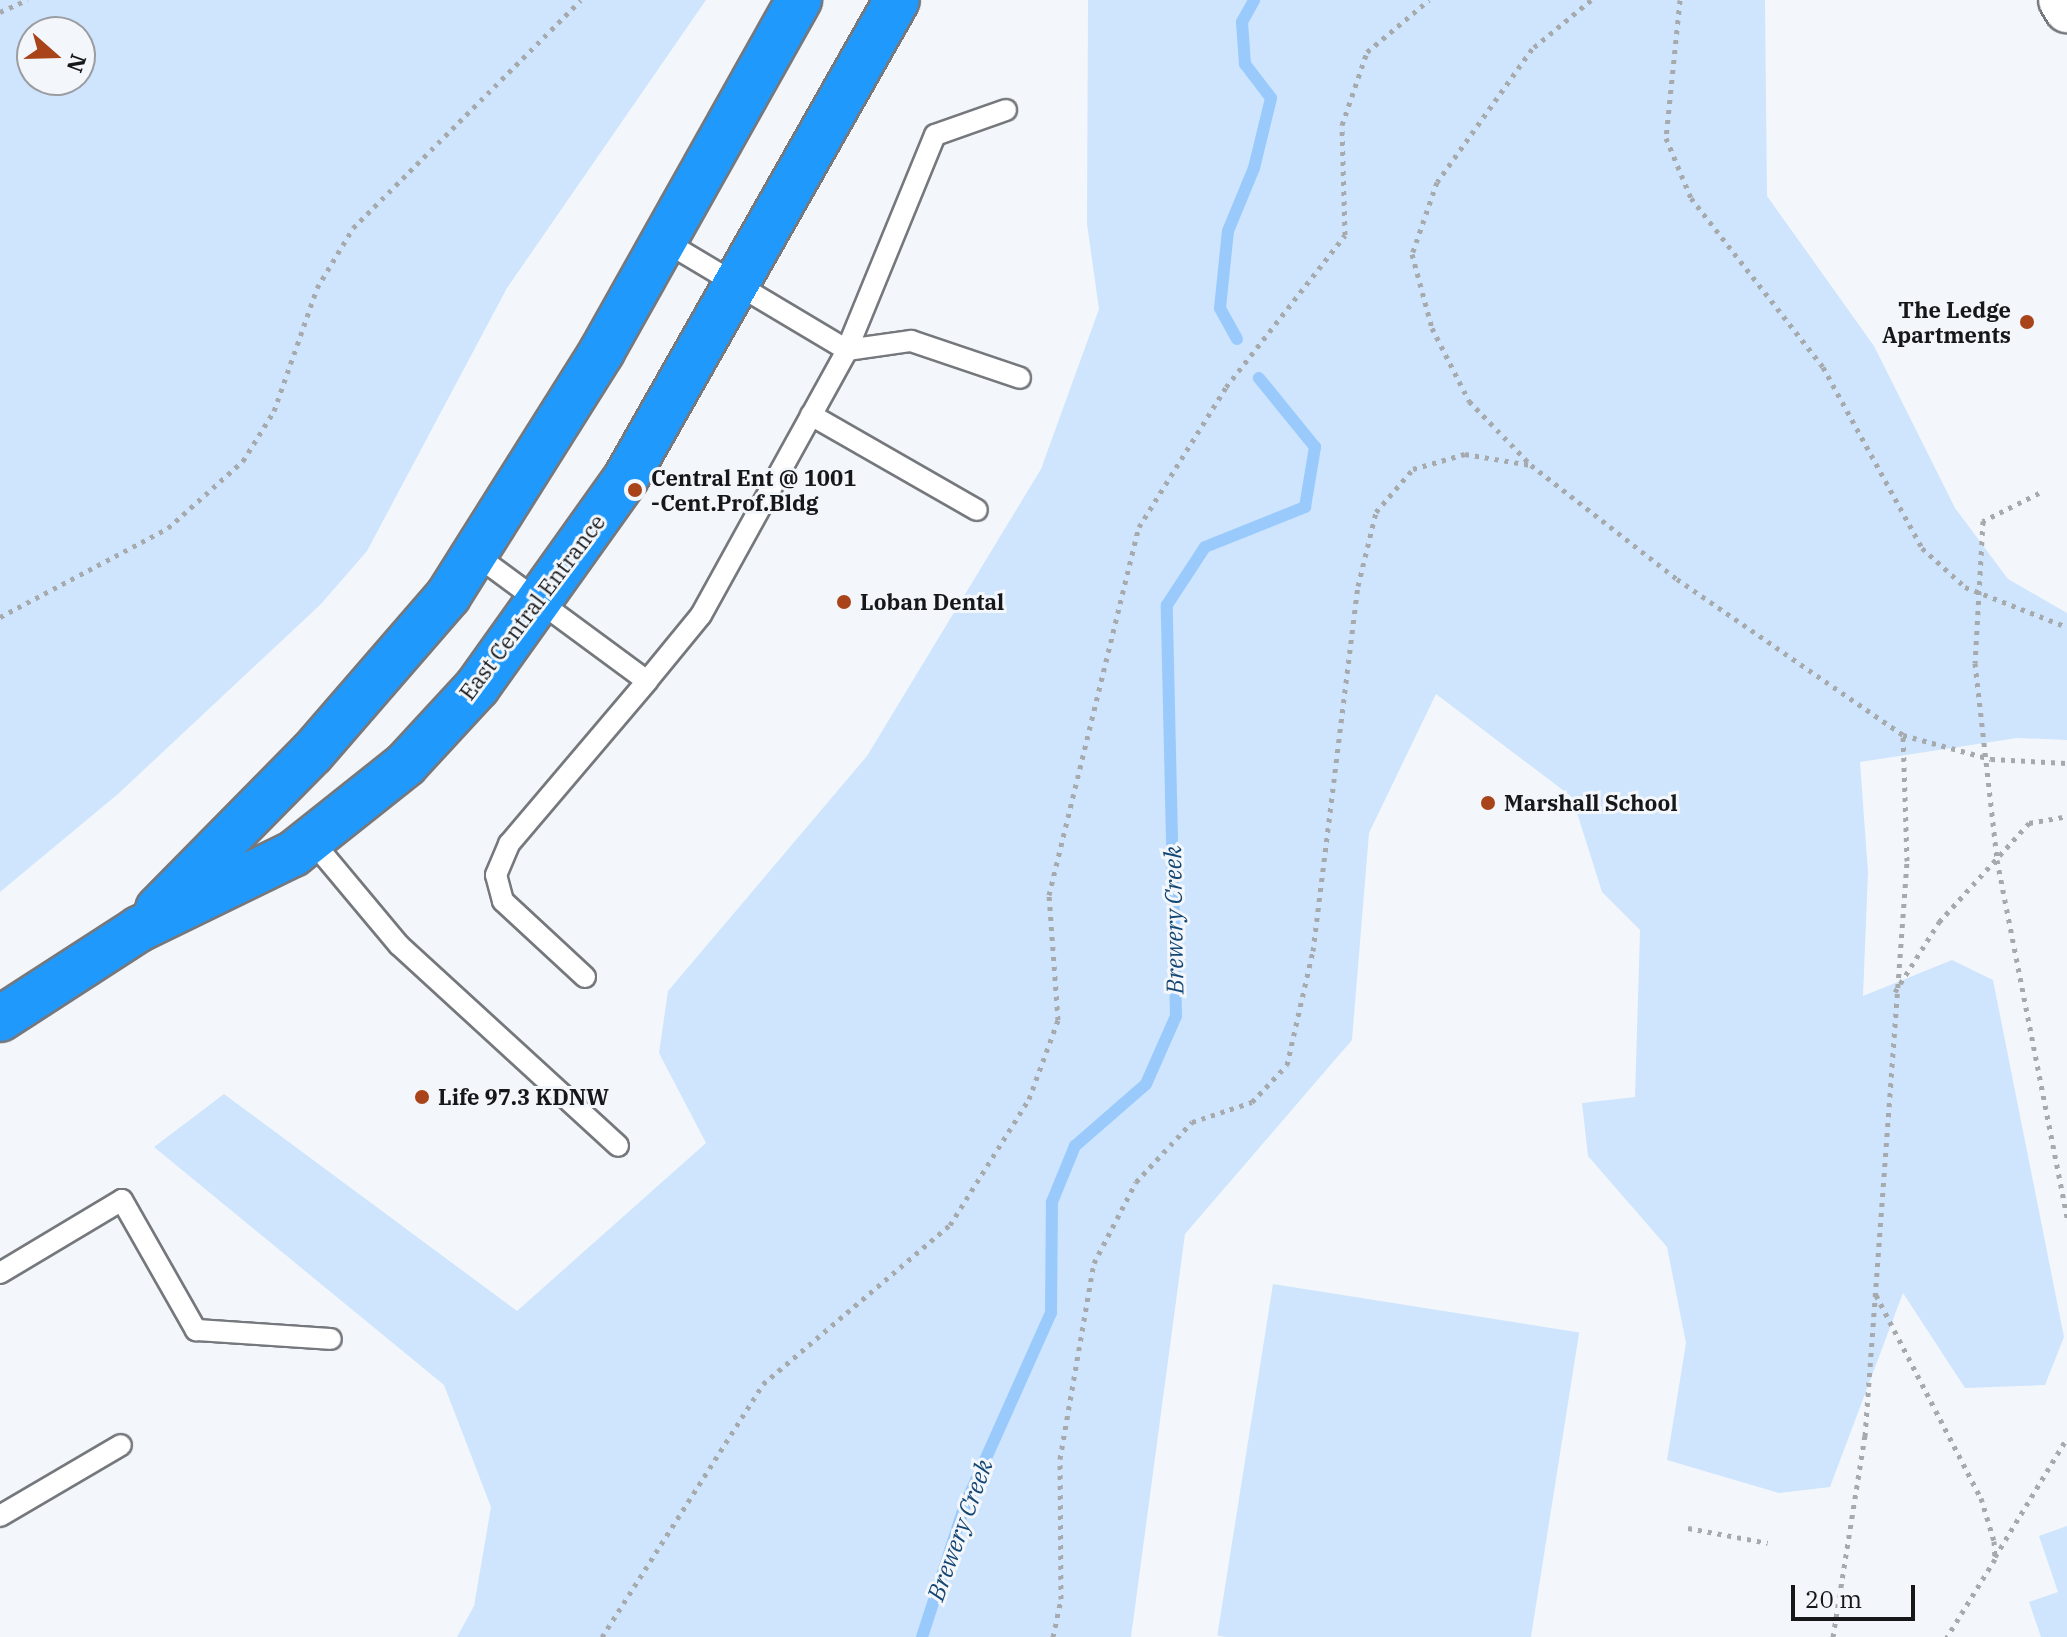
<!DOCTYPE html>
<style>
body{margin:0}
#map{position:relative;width:2067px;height:1637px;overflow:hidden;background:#f3f7fb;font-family:"IBM Plex Serif",serif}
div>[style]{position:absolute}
.green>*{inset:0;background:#cee5fd;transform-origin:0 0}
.stream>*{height:12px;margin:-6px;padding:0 6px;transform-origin:6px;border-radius:6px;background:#9acafc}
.path>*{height:5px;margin-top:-2.5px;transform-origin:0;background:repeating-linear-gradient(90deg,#a7aaad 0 4px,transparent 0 10px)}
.roads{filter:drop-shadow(2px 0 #75787c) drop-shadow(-2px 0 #75787c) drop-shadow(0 2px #75787c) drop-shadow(0 -2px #75787c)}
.lane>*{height:20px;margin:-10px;padding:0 10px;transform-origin:10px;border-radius:10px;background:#fff}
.secondary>*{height:44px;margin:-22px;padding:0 22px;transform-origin:22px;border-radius:22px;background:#fff}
.highway>*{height:44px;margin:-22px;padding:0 22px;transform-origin:22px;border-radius:22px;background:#2099fd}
.dots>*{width:22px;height:22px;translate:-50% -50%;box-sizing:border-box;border:4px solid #f3f7fb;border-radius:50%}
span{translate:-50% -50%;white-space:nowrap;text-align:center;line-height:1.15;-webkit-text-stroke:6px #f3f7fb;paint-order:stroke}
.poi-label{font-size:22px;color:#161719;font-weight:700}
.right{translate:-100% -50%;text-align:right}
.left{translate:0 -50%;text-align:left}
.street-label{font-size:22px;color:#161719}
.water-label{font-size:24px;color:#144673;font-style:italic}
.north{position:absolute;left:16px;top:16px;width:80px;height:80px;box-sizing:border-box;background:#f3f7fb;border:2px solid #9b9da1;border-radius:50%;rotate:110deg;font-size:22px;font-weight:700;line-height:32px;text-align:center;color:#161719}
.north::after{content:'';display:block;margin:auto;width:28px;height:36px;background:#a9431a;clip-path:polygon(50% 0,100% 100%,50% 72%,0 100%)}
.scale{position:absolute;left:1791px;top:1585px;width:124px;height:36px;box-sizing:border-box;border:4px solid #161719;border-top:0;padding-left:10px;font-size:24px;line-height:28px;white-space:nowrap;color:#161719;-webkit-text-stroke:6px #f3f7fb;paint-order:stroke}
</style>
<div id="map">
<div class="green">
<div style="clip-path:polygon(evenodd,0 0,706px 0,507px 288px,367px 551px,321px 604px,118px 794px,0 892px,0 0,32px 32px,80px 32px,80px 80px,32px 80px,32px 32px)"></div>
<div style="clip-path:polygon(1088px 0,1765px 0,1767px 196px,1874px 346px,1955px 508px,2008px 579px,2067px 613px,2067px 740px,2017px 738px,1860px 762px,1868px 872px,1863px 996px,1952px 960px,1993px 980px,2064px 1337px,2045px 1385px,1965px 1388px,1903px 1293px,1830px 1487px,1779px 1493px,1667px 1460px,1686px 1343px,1667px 1247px,1588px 1156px,1582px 1103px,1635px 1097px,1640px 930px,1602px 892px,1572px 797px,1436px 694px,1369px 833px,1352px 1040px,1185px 1234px,1131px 1637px,457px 1637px,474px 1606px,491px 1507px,444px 1385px,154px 1147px,224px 1094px,517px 1311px,706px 1143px,659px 1053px,668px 991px,867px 756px,1041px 469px,1099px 309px,1087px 224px)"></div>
<div style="left:1273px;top:1284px;width:310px;height:356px;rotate:9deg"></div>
<div style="clip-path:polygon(2067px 1526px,2067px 1637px,2041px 1637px,2029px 1602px,2058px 1592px,2039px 1536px)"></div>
</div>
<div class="stream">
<div style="left:1237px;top:339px;width:35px;rotate:-119deg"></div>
<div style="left:1220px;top:308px;width:77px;rotate:-84.1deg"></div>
<div style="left:1228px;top:231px;width:68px;rotate:-67.6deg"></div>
<div style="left:1254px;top:168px;width:72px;rotate:-76.3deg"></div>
<div style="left:1271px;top:98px;width:43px;rotate:-127.4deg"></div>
<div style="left:1245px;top:64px;width:42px;rotate:-94.1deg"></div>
<div style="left:1242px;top:22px;width:25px;rotate:-61deg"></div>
<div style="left:922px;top:1637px;width:139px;rotate:-72deg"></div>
<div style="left:965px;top:1505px;width:210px;rotate:-65.9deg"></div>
<div style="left:1051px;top:1313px;width:111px;rotate:-89.5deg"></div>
<div style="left:1052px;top:1202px;width:61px;rotate:-67.7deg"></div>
<div style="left:1075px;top:1146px;width:94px;rotate:-41.1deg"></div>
<div style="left:1146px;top:1084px;width:74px;rotate:-66.2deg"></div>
<div style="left:1176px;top:1016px;width:411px;rotate:-91.3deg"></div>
<div style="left:1167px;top:605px;width:69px;rotate:-56.8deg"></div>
<div style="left:1205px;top:547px;width:108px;rotate:-21.8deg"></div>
<div style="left:1305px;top:507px;width:61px;rotate:-80.5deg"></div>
<div style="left:1315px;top:447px;width:89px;rotate:-129.1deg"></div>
</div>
<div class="path">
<div style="left:1591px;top:0;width:77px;rotate:140.3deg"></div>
<div style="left:1532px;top:49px;width:163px;rotate:125.5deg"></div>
<div style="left:1437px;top:182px;width:76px;rotate:109.1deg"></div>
<div style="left:1412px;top:254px;width:77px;rotate:74.9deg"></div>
<div style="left:1432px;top:328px;width:82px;rotate:63.1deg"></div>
<div style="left:1469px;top:401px;width:89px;rotate:45.9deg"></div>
<div style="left:1531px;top:465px;width:185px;rotate:38deg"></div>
<div style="left:1677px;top:579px;width:275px;rotate:34.6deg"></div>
<div style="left:1903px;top:735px;width:91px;rotate:15.3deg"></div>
<div style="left:1991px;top:759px;width:76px;rotate:3deg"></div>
<div style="left:1680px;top:0;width:139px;rotate:95.8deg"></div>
<div style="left:1666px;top:138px;width:65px;rotate:67.4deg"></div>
<div style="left:1691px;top:198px;width:214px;rotate:52deg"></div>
<div style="left:1823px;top:367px;width:206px;rotate:61.3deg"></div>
<div style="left:1922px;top:548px;width:58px;rotate:42.2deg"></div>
<div style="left:1965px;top:587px;width:110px;rotate:21.4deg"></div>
<div style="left:0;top:12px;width:30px;rotate:-24deg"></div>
<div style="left:2039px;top:493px;width:63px;rotate:153.4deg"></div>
<div style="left:1983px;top:521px;width:142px;rotate:93.2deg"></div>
<div style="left:1975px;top:663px;width:198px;rotate:83.6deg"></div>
<div style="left:1997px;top:860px;width:365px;rotate:78.9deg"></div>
<div style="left:0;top:617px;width:190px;rotate:-27.9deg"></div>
<div style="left:168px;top:528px;width:101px;rotate:-41.8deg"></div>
<div style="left:243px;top:461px;width:59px;rotate:-58.2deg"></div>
<div style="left:274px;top:411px;width:130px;rotate:-70.7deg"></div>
<div style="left:317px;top:288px;width:70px;rotate:-59deg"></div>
<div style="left:353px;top:228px;width:322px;rotate:-45deg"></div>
<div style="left:1895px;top:992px;width:83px;rotate:-57.8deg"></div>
<div style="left:1939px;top:922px;width:134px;rotate:-47.7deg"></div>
<div style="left:2029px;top:823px;width:39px;rotate:-10deg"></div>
<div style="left:1876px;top:1295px;width:229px;rotate:62.7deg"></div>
<div style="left:1981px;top:1498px;width:45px;rotate:73.2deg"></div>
<div style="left:1994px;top:1541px;width:18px;rotate:87deg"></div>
<div style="left:1995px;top:1559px;width:92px;rotate:121.6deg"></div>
<div style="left:1688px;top:1528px;width:81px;rotate:10.6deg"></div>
<div style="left:1995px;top:1557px;width:139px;rotate:-58.8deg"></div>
<div style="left:602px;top:1637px;width:300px;rotate:-57.5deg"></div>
<div style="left:763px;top:1384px;width:245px;rotate:-40.4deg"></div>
<div style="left:950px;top:1225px;width:149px;rotate:-57.9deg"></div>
<div style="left:1029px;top:1099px;width:84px;rotate:-69.8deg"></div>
<div style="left:1058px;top:1020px;width:125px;rotate:-94.1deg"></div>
<div style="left:1049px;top:895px;width:379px;rotate:-76.3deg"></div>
<div style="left:1139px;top:527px;width:165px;rotate:-58.1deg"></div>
<div style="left:1226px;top:387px;width:193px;rotate:-51.9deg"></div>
<div style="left:1345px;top:235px;width:110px;rotate:-91.6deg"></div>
<div style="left:1342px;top:125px;width:77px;rotate:-71.1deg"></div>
<div style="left:1367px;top:52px;width:81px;rotate:-40deg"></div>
<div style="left:1053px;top:1637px;width:39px;rotate:-78deg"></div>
<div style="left:1061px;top:1599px;width:140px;rotate:-90.4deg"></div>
<div style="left:1060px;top:1459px;width:199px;rotate:-80.2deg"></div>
<div style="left:1094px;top:1263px;width:91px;rotate:-62.6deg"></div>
<div style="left:1136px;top:1182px;width:82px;rotate:-47deg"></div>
<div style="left:1192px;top:1122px;width:63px;rotate:-18.4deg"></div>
<div style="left:1252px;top:1102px;width:51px;rotate:-46.6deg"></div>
<div style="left:1287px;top:1065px;width:117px;rotate:-77.2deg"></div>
<div style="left:1313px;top:951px;width:368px;rotate:-83deg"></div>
<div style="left:1358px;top:586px;width:76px;rotate:-76.3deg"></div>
<div style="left:1376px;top:512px;width:57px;rotate:-49.3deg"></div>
<div style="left:1413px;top:469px;width:54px;rotate:-16.1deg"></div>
<div style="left:1465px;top:454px;width:67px;rotate:9.5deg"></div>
<div style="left:1833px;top:1637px;width:204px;rotate:-81deg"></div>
<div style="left:1865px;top:1436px;width:577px;rotate:-85.82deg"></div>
<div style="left:1907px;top:861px;width:126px;rotate:-91.8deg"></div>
</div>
<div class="roads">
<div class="lane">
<div style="left:1006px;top:110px;width:75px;rotate:160.6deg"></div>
<div style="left:935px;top:135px;width:232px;rotate:112.3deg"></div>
<div style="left:847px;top:350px;width:65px;rotate:-8deg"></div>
<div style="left:911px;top:341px;width:115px;rotate:18.7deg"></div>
<div style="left:811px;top:415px;width:191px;rotate:29.8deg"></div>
<div style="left:476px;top:555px;width:212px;rotate:36.4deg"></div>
<div style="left:647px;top:681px;width:85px;rotate:-50.7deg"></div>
<div style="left:701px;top:615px;width:303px;rotate:-61.1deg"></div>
<div style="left:847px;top:350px;width:213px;rotate:-149.2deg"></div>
<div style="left:312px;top:841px;width:136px;rotate:50.1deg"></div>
<div style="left:399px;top:945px;width:297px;rotate:42.5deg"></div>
<div style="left:585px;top:977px;width:112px;rotate:-137.2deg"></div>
<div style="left:503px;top:901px;width:27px;rotate:-105deg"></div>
<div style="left:496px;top:875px;width:34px;rotate:-67deg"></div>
<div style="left:509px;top:844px;width:214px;rotate:-49.7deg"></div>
<div style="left:0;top:1273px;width:142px;rotate:-30.9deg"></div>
<div style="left:122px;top:1200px;width:150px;rotate:60.4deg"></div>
<div style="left:196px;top:1330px;width:135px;rotate:3.8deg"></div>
<div style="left:0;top:1516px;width:140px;rotate:-30.4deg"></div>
</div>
<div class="secondary">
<div style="left:2061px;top:0;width:12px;rotate:59deg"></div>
</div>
<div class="highway">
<div style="left:158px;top:909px;width:219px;rotate:-45.4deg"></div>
<div style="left:312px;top:753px;width:208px;rotate:-49.1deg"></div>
<div style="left:448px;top:596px;width:289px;rotate:-57.8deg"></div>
<div style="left:602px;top:351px;width:403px;rotate:-60.7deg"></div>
<div style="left:0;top:1019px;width:166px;rotate:-32.9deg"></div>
<div style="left:139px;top:929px;width:171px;rotate:-26deg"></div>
<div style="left:293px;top:854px;width:144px;rotate:-38.5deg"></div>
<div style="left:406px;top:764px;width:105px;rotate:-47.3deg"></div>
<div style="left:477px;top:687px;width:257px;rotate:-54.5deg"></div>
<div style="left:626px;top:478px;width:549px;rotate:-60.45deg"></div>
</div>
</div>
<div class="dots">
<div style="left:2027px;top:322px;background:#a9431a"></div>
<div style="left:635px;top:490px;background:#a9431a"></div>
<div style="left:844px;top:602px;background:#a9431a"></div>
<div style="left:1488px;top:803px;background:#a9431a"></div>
<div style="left:422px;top:1097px;background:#a9431a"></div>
</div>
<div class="poi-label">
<span class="right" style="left:2011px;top:322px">The Ledge<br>Apartments</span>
<span class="left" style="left:651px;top:490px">Central Ent @ 1001<br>-Cent.Prof.Bldg</span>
<span class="left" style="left:860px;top:602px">Loban Dental</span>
<span class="left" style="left:1504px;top:803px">Marshall School</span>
<span class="left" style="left:438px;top:1097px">Life 97.3 KDNW</span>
</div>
<div class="street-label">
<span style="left:532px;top:607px;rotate:-53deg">East Central Entrance</span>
</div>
<div class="water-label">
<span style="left:1174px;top:920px;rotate:-91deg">Brewery Creek</span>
<span style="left:960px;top:1530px;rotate:-70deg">Brewery Creek</span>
</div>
<div class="north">N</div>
<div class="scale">20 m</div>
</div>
